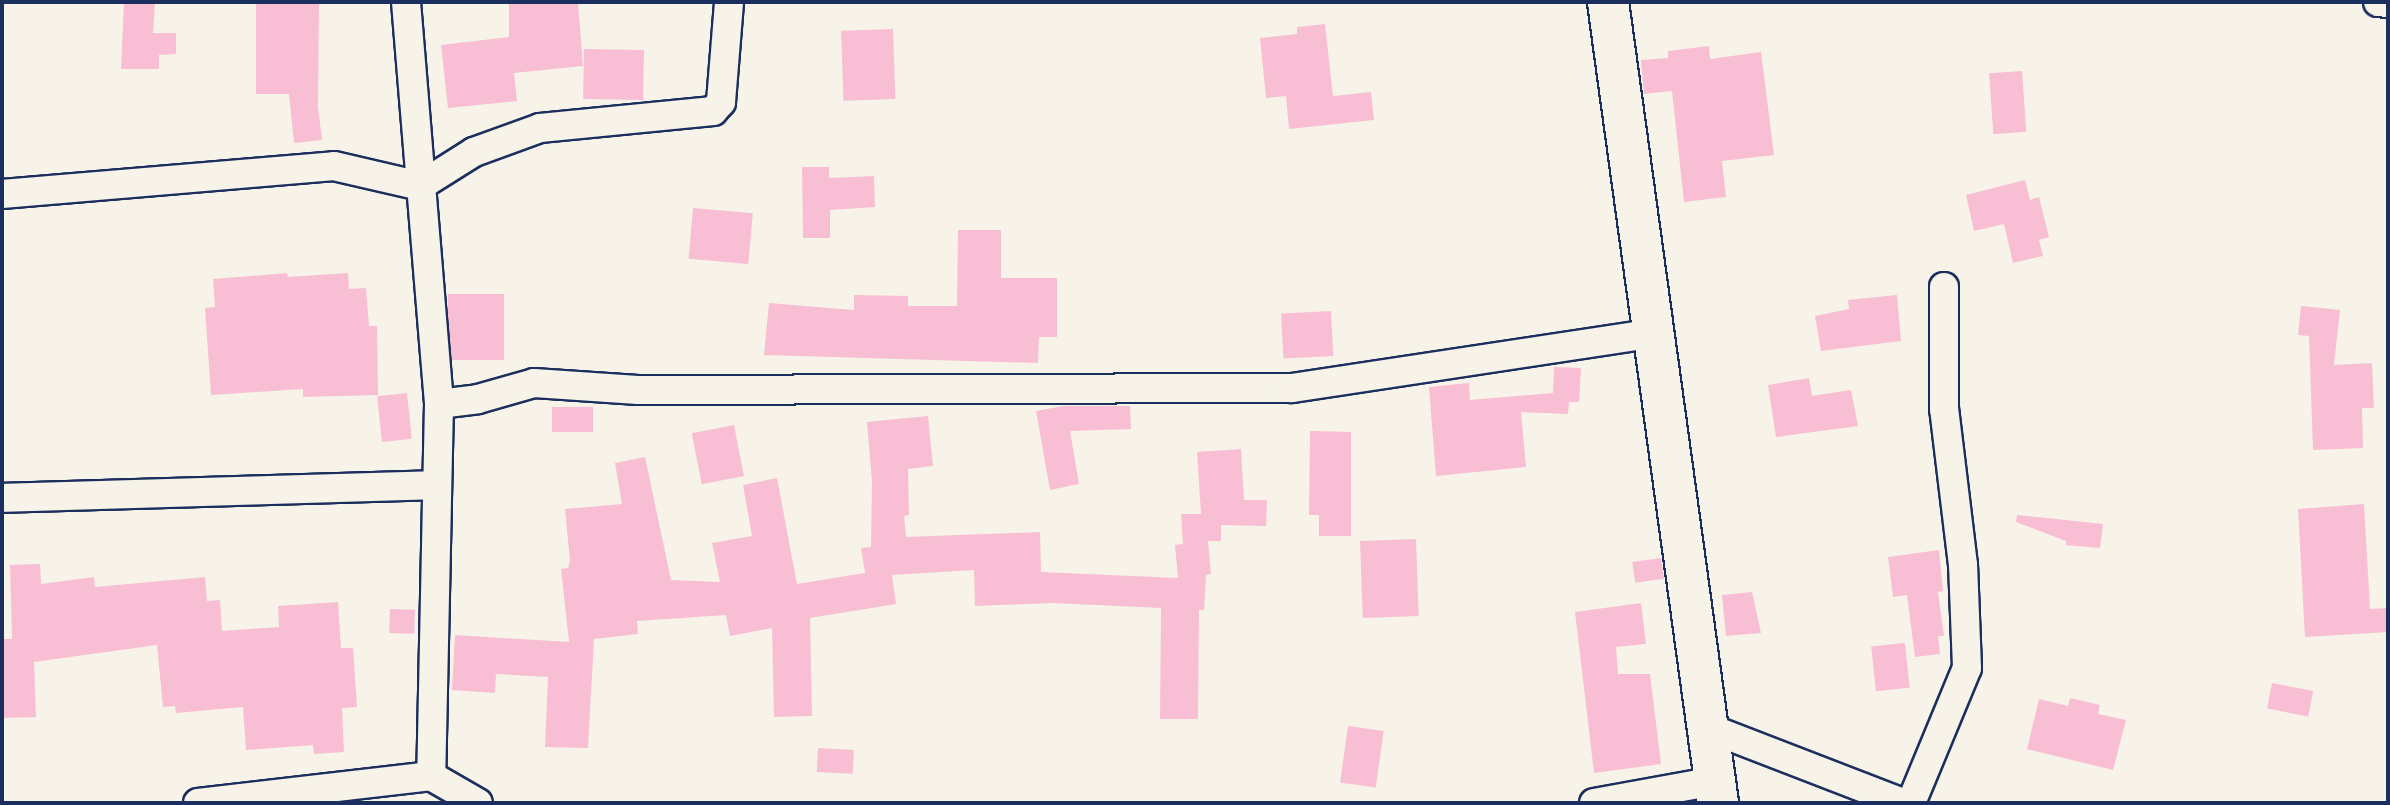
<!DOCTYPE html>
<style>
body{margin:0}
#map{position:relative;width:2390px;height:805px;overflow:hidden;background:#f7f3e8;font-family:"Balsamiq Sans",sans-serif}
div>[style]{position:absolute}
.building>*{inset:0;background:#f8bfd4;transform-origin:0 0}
.roads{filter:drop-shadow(2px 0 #1b2f5e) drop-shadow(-2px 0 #1b2f5e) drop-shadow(0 2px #1b2f5e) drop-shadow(0 -2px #1b2f5e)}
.street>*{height:28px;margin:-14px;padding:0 14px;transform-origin:14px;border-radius:14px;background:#f7f3e8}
.secondary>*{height:40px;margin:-20px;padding:0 20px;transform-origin:20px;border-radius:20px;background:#f7f3e8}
span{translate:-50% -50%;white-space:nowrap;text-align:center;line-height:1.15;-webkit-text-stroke:8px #f7f3e8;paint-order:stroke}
.frame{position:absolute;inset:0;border:4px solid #1b2f5e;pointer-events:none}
</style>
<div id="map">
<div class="building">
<div style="clip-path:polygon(124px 2px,155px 2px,153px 33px,176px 33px,176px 54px,159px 55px,159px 69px,121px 69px)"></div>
<div style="clip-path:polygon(256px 2px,319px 2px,318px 107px,322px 140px,294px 143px,289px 94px,256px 94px)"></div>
<div style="clip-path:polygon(509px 2px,578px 2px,583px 66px,514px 73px,517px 101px,448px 108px,441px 45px,509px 37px)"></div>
<div style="clip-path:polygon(1325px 24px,1333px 96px,1371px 92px,1374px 120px,1289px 129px,1286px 96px,1266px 98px,1260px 38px,1297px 34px,1297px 27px)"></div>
<div style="left:893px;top:29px;width:70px;height:52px;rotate:88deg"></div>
<div style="clip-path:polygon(1709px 46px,1710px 59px,1761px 52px,1774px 155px,1722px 161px,1726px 197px,1684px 202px,1672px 91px,1644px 94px,1641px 60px,1668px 58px,1668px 51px)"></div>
<div style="left:584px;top:49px;width:60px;height:50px;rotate:1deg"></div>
<div style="left:2022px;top:71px;width:61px;height:33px;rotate:86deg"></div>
<div style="clip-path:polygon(802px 167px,829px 167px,829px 178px,874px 176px,875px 207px,830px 210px,830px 238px,803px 238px)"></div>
<div style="clip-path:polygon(2025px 180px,2030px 200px,2039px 197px,2049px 237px,2039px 240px,2043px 256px,2013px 263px,2004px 224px,1974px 231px,1966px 195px)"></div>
<div style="left:693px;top:208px;width:60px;height:51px;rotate:5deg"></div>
<div style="clip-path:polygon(958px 230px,1001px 230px,1001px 278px,1057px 278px,1057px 337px,1039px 337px,1038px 363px,764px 355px,769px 303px,854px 310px,854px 295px,908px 296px,908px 306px,957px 306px)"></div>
<div style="clip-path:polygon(287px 273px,288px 277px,348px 273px,349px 289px,366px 288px,369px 326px,377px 326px,378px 395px,303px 397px,303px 389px,211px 395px,205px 308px,215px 307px,213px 279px)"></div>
<div style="left:448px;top:294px;width:56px;height:66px"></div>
<div style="clip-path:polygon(1897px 295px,1901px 341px,1821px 351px,1815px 316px,1849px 309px,1848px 300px)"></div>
<div style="clip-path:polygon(2301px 306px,2340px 310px,2334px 365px,2372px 363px,2374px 408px,2362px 408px,2363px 448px,2313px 450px,2309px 336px,2298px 335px)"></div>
<div style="left:1331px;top:311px;width:45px;height:50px;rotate:87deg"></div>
<div style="clip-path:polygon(1554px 367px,1581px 368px,1579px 402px,1569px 402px,1568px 414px,1521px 412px,1526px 467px,1436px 476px,1429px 387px,1469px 383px,1470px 400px,1553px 393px)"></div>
<div style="clip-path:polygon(1809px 378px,1812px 396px,1851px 390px,1858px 426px,1776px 437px,1768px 385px)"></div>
<div style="left:407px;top:393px;width:46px;height:30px;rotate:84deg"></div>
<div style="clip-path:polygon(1063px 406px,1130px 406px,1131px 429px,1070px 431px,1079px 484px,1050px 490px,1036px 411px)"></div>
<div style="left:552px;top:407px;width:41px;height:25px"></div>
<div style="clip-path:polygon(928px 416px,933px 466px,908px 469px,909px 515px,904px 516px,906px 537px,1040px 532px,1041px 572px,1178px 578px,1175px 545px,1183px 544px,1181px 514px,1201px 514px,1197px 452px,1241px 449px,1244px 500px,1267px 500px,1266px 526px,1221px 525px,1221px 541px,1208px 541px,1211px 574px,1206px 575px,1204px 610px,1199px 610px,1198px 719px,1160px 719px,1161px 608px,1052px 603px,975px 606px,974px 570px,892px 575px,896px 604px,810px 618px,812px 716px,774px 717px,772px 628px,730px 636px,726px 615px,637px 621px,638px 634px,594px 639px,588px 748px,545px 747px,548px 677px,496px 674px,495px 693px,452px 690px,455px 635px,569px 642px,561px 569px,568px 568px,570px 561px,565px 509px,622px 504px,615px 463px,645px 457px,671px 580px,720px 582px,712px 543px,752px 536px,743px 485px,777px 478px,797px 584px,865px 573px,861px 548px,871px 547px,872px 481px,867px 422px)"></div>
<div style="left:734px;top:425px;width:52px;height:43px;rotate:79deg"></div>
<div style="clip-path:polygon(1310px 431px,1351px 432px,1351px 536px,1319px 536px,1319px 515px,1309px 515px)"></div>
<div style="clip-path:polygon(2364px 504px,2370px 609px,2388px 608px,2388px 632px,2305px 637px,2298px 509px)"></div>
<div style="clip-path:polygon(2017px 515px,2103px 524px,2100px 548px,2066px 545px,2066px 541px,2016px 522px)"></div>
<div style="left:1416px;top:539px;width:77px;height:56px;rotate:88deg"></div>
<div style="clip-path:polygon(1939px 550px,1943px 591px,1938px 592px,1944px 636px,1938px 636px,1940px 654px,1915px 657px,1907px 595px,1893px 597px,1888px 557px)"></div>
<div style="left:1661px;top:558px;width:21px;height:29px;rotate:82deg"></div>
<div style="clip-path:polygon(40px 564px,41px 584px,94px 577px,95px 587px,205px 577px,207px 601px,220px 600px,222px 631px,279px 627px,278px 606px,338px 602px,341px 648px,353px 648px,357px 707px,342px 708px,344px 752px,314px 754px,313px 745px,246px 750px,243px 707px,176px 713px,175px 706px,163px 707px,157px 645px,34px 662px,36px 717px,2px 718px,2px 639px,12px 639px,10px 565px)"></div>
<div style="clip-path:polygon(1752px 592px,1761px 633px,1726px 636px,1722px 595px)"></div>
<div style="clip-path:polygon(1641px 603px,1646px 644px,1616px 647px,1618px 674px,1650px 674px,1661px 764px,1594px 773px,1575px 612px)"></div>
<div style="left:390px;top:609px;width:25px;height:24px;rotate:2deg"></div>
<div style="left:1905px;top:643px;width:45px;height:34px;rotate:84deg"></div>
<div style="left:2272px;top:683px;width:42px;height:26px;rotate:11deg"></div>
<div style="clip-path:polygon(2070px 698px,2100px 705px,2098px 714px,2126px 720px,2113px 770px,2027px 749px,2039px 699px,2068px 706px)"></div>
<div style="left:1348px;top:726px;width:36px;height:57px;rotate:8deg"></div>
<div style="left:818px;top:748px;width:36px;height:24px;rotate:3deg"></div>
</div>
<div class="roads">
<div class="street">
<div style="left:406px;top:2px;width:403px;rotate:85.3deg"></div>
<div style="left:439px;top:404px;width:372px;rotate:91.2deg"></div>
<div style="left:431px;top:776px;width:54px;rotate:29.9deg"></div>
<div style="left:2378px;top:2px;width:10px;rotate:6deg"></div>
<div style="left:2px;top:194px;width:333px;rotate:-4.8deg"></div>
<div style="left:334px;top:166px;width:88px;rotate:13.1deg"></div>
<div style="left:420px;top:186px;width:64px;rotate:-32.2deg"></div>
<div style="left:474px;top:152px;width:70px;rotate:-20deg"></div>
<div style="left:540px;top:128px;width:174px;rotate:-5.6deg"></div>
<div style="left:713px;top:111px;width:12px;rotate:-48deg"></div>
<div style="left:721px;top:102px;width:100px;rotate:-85.4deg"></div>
<div style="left:439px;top:404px;width:39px;rotate:-7deg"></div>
<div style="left:478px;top:399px;width:58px;rotate:-15.9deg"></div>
<div style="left:534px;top:383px;width:104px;rotate:3.9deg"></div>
<div style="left:638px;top:390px;width:654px;rotate:-0.18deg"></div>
<div style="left:1292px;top:388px;width:368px;rotate:-8.6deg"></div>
<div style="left:2px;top:498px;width:433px;rotate:-1.7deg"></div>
<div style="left:1706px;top:727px;width:211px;rotate:21.1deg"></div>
<div style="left:198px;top:803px;width:235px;rotate:-6.6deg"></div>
<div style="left:1594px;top:803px;width:123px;rotate:-10.3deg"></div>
<div style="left:1911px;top:803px;width:146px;rotate:-67.5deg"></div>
<div style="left:1967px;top:668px;width:103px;rotate:-92.2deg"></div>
<div style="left:1963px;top:565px;width:157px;rotate:-96.9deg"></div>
<div style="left:1944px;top:409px;width:122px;rotate:-90deg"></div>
</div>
<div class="secondary">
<div style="left:1608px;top:2px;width:809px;rotate:82.18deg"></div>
</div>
</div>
<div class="frame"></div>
</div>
